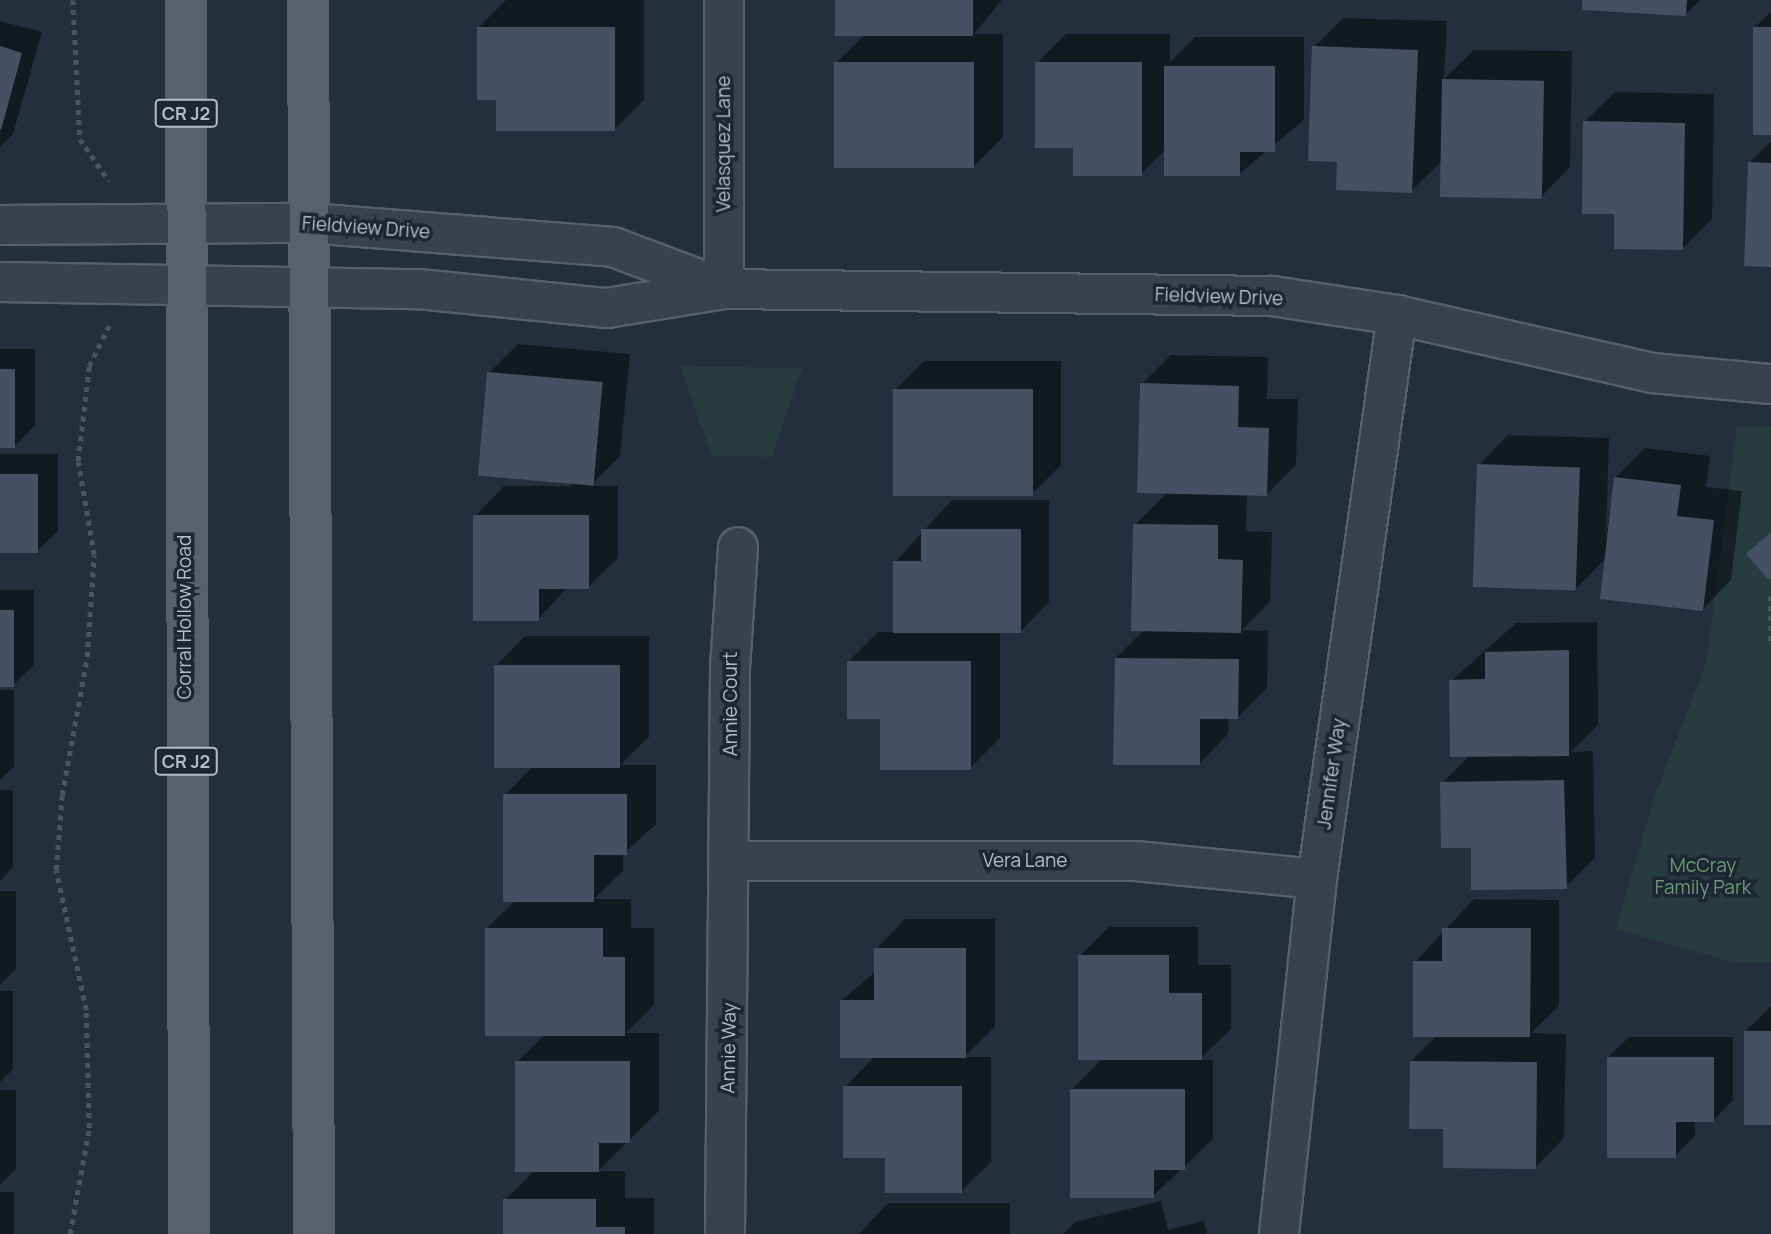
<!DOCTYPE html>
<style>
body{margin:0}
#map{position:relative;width:1771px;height:1234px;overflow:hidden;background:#242f3e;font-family:Manrope,sans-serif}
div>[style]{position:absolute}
.green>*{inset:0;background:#263c3f}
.shadow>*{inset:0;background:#0007;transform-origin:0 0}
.building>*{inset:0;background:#455162;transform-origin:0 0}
.path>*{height:4.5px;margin-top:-2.25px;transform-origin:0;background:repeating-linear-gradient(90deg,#44595c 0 5px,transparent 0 10px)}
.roads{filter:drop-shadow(2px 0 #565f6c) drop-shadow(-2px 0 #565f6c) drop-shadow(0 2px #565f6c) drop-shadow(0 -2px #565f6c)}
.minor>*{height:38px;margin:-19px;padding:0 19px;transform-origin:19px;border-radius:19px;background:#38414e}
.major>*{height:38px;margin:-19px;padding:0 19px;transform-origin:19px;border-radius:19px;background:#56606e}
span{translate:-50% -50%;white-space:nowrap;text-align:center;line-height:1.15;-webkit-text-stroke:7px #1d2633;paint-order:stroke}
.shield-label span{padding:2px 5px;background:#1d2633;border:2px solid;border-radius:5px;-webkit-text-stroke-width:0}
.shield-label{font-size:18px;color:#b4bcc9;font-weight:700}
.street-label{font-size:19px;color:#b4bcc9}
.park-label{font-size:19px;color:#6b9a76}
</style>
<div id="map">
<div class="green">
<div style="clip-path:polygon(680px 366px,802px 368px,772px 457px,712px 456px)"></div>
<div style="clip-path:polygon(1737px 426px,1771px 427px,1771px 962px,1732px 962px,1616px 929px,1655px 795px,1706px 663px)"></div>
</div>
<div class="shadow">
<div style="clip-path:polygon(506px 0,644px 0,644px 100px,614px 130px,497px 99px,479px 27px)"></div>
<div style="clip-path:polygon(837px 0,1002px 0,974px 34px,1003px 34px,1003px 137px,974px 166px,836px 63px,864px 35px)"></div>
<div style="clip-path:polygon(1584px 0,1700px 0,1686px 14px)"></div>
<div style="clip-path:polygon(1771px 12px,1771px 134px,1755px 27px)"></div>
<div style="clip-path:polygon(1343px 18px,1447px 21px,1444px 79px,1474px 50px,1572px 51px,1570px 167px,1541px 197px,1443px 160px,1411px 191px,1339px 160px,1314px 47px)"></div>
<div style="clip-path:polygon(0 21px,42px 32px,13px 134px,0 147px)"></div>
<div style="clip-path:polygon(1066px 34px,1170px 34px,1170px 62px,1195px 37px,1304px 37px,1304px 120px,1239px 174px,1166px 149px,1141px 174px,1075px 147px,1037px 63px)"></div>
<div style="clip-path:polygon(1615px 92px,1714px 94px,1712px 219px,1683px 248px,1616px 212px,1585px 121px)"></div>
<div style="clip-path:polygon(1771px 141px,1771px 265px,1749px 163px)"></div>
<div style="clip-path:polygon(518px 344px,630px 354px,620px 456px,590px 486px,618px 486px,618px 558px,588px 587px,568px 587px,538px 619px,475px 516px,504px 486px,572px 486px,489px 373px)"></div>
<div style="clip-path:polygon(0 349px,35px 349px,35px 425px,15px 446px,0 446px)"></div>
<div style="clip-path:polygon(1171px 355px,1268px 357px,1267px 399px,1298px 399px,1296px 465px,1267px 494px,1247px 494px,1246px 531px,1272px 532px,1270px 602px,1242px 630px,1268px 631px,1267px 688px,1238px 717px,1229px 717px,1228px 734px,1199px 764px,1116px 658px,1145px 629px,1135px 525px,1168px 492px,1142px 384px)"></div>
<div style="clip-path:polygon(924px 361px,1061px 361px,1061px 465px,1032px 494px,895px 390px)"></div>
<div style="clip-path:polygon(1508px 435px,1609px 438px,1606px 537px,1615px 478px,1645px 448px,1710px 456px,1706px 487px,1742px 491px,1731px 580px,1702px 610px,1606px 558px,1576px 589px,1479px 465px)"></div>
<div style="clip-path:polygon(0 454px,58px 454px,58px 531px,37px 551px,0 551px)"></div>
<div style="clip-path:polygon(952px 500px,1049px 500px,1049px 602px,1020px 632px,1000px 632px,1000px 738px,970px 768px,881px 717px,848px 662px,878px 632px,895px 632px,895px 562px)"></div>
<div style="clip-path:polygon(0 590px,34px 590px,34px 665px,13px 685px,0 685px)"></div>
<div style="clip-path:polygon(1597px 622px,1598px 725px,1571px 752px,1593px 751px,1595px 858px,1566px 887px,1472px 846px,1442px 783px,1470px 755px,1451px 681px,1516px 623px)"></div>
<div style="clip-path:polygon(525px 636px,649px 636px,649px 737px,620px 765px,656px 765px,656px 824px,623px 854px,623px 871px,594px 899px,631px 899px,631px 928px,654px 928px,654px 1005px,626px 1033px,659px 1033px,659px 1111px,598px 1171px,625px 1171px,625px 1198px,654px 1198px,654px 1234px,505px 1234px,505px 1200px,535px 1170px,517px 1062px,544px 1035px,487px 928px,516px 900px,505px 795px,533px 766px,496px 666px)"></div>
<div style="clip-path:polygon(0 690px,14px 690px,14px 766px,0 780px)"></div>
<div style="clip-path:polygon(0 790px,13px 790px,13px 867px,0 881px)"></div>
<div style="clip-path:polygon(0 891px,16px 891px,16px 969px,0 985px)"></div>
<div style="clip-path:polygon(1474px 899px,1559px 900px,1559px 1006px,1531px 1033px,1566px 1034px,1564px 1138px,1535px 1168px,1445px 1127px,1411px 1061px,1437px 1035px,1415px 962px)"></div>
<div style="clip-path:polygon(905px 919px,995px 919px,995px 1027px,964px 1057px,991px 1057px,991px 1162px,961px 1191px,886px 1156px,845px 1087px,875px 1056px,841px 1001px,876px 971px,876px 949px)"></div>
<div style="clip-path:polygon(1109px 927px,1198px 927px,1198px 965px,1231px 965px,1231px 1029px,1199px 1060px,1213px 1060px,1213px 1139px,1153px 1196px,1071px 1090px,1103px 1058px,1080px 956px)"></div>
<div style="clip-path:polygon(0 991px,13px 991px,13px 1069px,0 1082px)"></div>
<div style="clip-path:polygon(1771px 1006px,1771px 1124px,1746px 1031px)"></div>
<div style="clip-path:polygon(1629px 1037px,1733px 1037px,1733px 1100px,1713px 1121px,1695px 1121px,1695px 1136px,1675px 1156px,1608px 1057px)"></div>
<div style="clip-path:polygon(0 1090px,16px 1090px,16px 1169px,0 1185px)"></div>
<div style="left:0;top:1192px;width:14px;height:42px"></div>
<div style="clip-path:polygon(1161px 1201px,1168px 1230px,1204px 1221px,1207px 1234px,1063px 1234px,1075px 1222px)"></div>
<div style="clip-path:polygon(888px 1203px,1010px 1203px,1010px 1234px,859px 1234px)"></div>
</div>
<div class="building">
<div style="left:835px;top:0;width:138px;height:36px"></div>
<div style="clip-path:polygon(1582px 0,1687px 0,1686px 16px,1582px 10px)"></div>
<div style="clip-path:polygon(477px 27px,615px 27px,615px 131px,496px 131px,496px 100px,477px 100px)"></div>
<div style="left:1753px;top:27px;width:18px;height:108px"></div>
<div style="clip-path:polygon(0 46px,22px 53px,1px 130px,0 130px)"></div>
<div style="clip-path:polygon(1312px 46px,1418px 50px,1412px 193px,1336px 190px,1337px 162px,1308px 161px)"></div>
<div style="left:834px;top:62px;width:140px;height:106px"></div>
<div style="clip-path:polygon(1035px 62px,1142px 62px,1142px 176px,1073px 176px,1073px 148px,1035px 148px)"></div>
<div style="clip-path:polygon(1164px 66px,1275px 66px,1275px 152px,1240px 152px,1240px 176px,1164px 176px)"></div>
<div style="left:1442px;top:79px;width:102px;height:118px;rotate:1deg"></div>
<div style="clip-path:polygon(1583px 121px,1685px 123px,1683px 250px,1614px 249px,1614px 214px,1582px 214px)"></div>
<div style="clip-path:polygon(1748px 162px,1771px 163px,1771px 267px,1744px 266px)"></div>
<div style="left:0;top:369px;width:15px;height:79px"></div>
<div style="left:487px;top:372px;width:116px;height:104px;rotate:5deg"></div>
<div style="clip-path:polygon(1140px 383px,1239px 386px,1238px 427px,1269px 428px,1267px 496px,1137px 493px)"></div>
<div style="left:893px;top:389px;width:140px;height:107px"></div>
<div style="left:1477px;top:464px;width:103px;height:123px;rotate:2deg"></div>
<div style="left:0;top:474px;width:38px;height:79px"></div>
<div style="clip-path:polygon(1614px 477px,1681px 485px,1677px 516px,1714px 520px,1703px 611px,1600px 599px)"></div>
<div style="clip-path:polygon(473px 515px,589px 515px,589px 589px,539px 589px,539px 621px,473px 621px)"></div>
<div style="clip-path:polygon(1133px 524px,1218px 525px,1218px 559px,1243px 560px,1241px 633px,1131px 631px)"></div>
<div style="clip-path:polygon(921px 529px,1021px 529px,1021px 633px,893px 633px,893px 561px,921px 561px)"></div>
<div style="clip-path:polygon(1771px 532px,1771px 578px,1769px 580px,1746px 554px)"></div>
<div style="left:0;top:610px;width:14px;height:77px"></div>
<div style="clip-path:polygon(1569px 650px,1569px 756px,1450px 757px,1449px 680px,1485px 679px,1485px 652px)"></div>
<div style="clip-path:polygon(1115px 658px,1239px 659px,1238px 719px,1200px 719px,1200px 765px,1113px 765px)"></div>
<div style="clip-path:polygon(847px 661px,971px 661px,971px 770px,880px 770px,880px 719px,847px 719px)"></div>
<div style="left:494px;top:665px;width:126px;height:103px"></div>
<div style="clip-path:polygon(1564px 780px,1567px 889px,1471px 890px,1471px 848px,1441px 848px,1440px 782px)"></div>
<div style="clip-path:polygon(503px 794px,627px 794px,627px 855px,594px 855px,594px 902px,503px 902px)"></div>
<div style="clip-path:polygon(485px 928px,603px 928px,603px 957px,625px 957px,625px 1036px,485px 1036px)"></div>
<div style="clip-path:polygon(1442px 928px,1531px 928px,1530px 1037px,1413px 1037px,1413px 961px,1442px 961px)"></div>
<div style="clip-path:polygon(874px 948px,966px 948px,966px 1058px,840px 1058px,840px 1000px,874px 1000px)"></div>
<div style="clip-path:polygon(1078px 955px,1169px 955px,1169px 993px,1202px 993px,1202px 1060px,1078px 1060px)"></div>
<div style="left:1744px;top:1031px;width:27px;height:94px"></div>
<div style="clip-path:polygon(1607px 1057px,1714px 1057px,1714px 1122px,1676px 1122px,1676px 1158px,1607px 1158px)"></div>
<div style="clip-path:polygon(515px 1061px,630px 1061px,630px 1143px,599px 1143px,599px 1172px,515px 1172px)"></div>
<div style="clip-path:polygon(1410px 1061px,1537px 1062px,1536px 1169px,1443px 1168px,1443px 1129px,1409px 1129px)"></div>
<div style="clip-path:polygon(843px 1086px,962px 1086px,962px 1193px,885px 1193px,885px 1158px,843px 1158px)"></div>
<div style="clip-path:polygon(1070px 1089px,1185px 1089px,1185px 1170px,1154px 1170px,1154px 1198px,1070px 1198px)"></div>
<div style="clip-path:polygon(503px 1199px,596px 1199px,596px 1227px,625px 1227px,625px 1234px,503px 1234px)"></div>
</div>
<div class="path">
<div style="left:73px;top:0;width:139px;rotate:87.1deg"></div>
<div style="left:80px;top:139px;width:51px;rotate:55.4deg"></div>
<div style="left:1771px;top:596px;width:46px;rotate:90deg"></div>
<div style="left:70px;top:1234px;width:108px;rotate:-79.8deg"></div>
<div style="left:89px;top:1128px;width:118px;rotate:-91.5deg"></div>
<div style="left:86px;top:1010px;width:143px;rotate:-102.1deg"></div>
<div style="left:56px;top:870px;width:75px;rotate:-85.4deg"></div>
<div style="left:62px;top:795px;width:140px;rotate:-79.7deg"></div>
<div style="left:87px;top:657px;width:102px;rotate:-86.1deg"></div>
<div style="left:94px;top:555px;width:95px;rotate:-99.7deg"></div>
<div style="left:78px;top:461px;width:96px;rotate:-83.4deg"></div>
<div style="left:89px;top:366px;width:45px;rotate:-63.4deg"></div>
</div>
<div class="roads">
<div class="minor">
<div style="left:0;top:225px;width:309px;rotate:-0.4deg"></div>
<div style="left:309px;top:223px;width:305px;rotate:4.5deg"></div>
<div style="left:613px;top:247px;width:116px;rotate:20.6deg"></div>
<div style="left:0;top:282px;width:419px;rotate:1deg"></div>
<div style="left:419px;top:289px;width:189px;rotate:5.8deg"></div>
<div style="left:607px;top:308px;width:119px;rotate:-9.2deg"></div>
<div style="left:724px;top:289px;width:548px;rotate:0.73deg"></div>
<div style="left:1272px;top:296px;width:126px;rotate:8.6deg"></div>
<div style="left:1397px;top:315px;width:262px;rotate:12.8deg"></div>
<div style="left:1652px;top:373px;width:120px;rotate:5.3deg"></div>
<div style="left:724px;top:289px;width:289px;rotate:-90deg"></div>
<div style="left:732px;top:861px;width:404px"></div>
<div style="left:1136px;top:861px;width:182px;rotate:5.7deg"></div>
<div style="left:725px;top:1234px;width:566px;rotate:-89.49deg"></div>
<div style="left:730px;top:668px;width:121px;rotate:-86.2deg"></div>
<div style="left:1279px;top:1234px;width:357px;rotate:-83.9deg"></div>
<div style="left:1317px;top:879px;width:570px;rotate:-81.93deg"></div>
</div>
<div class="major">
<div style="left:186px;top:0;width:1234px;rotate:89.86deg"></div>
<div style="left:308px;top:0;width:1234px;rotate:89.72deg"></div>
</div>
</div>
<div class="shield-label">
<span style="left:186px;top:113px">CR J2</span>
<span style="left:186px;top:761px">CR J2</span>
</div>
<div class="street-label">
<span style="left:724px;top:144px;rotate:-90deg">Velasquez Lane</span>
<span style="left:366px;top:228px;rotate:4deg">Fieldview Drive</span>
<span style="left:1219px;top:297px;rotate:2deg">Fieldview Drive</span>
<span style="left:185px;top:617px;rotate:-90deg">Corral Hollow Road</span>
<span style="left:731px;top:704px;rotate:-90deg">Annie Court</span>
<span style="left:1332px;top:774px;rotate:-82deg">Jennifer Way</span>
<span style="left:1025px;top:861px">Vera Lane</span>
<span style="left:729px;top:1048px;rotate:-89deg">Annie Way</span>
</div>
<div class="park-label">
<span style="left:1703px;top:877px">McCray<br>Family Park</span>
</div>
</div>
